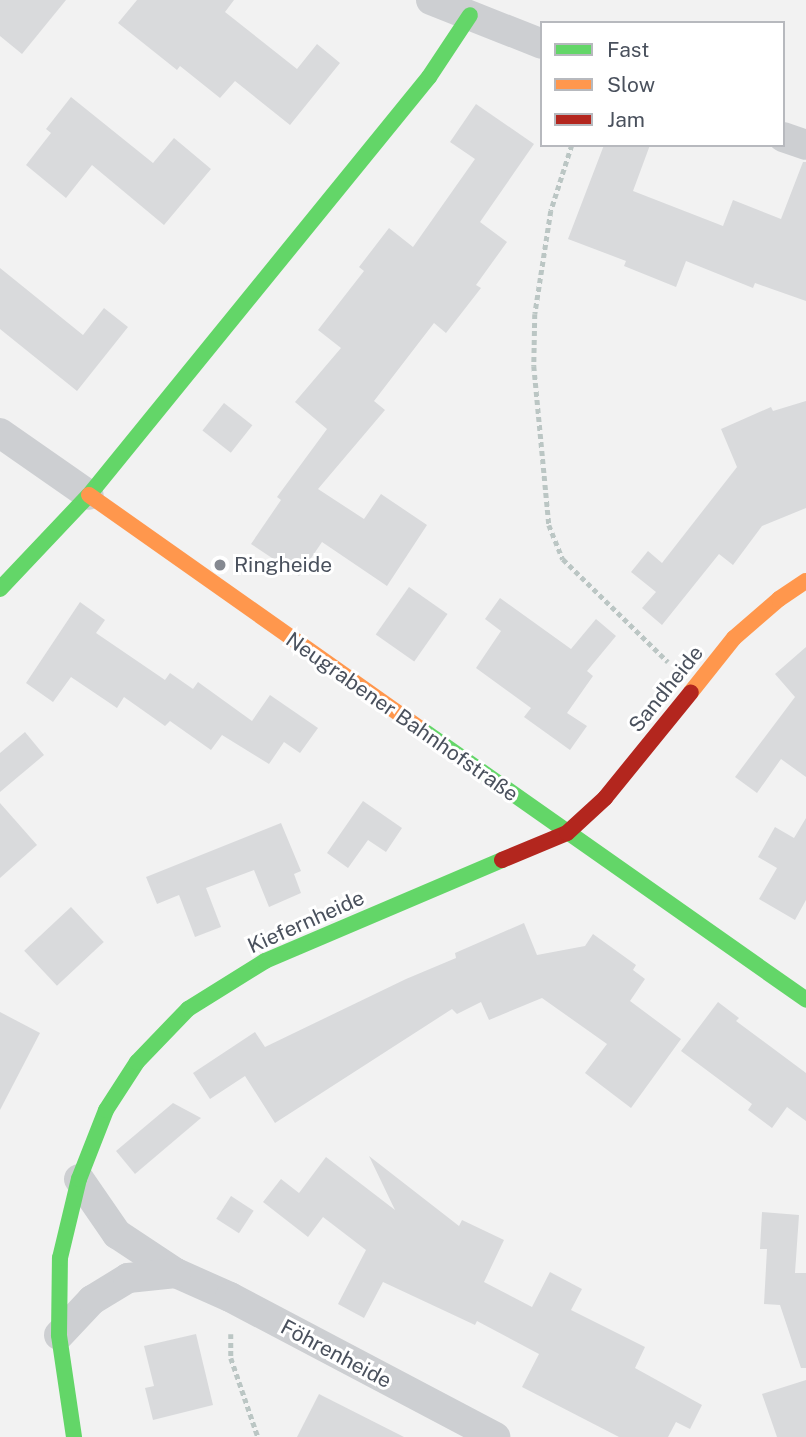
<!DOCTYPE html>
<meta charset="utf-8">
<style>
body{margin:0}
#map{position:relative;width:806px;height:1437px;overflow:hidden;background:#f2f2f2;font-family:"Public Sans",sans-serif}
div>[style]{position:absolute}
.building>*{inset:0;background:#d9dadc;transform-origin:0 0}
.path>*{height:4.5px;margin-top:-2.25px;transform-origin:0;background:repeating-linear-gradient(90deg,#bbc6c4 0 5px,transparent 0 8.5px)}
.street>*{height:30px;margin:-15px;padding:0 15px;transform-origin:15px;border-radius:15px;background:#cdcfd2}
.fast>*{height:16px;margin:-8px;padding:0 8px;transform-origin:8px;border-radius:8px;background:#63d668}
.slow>*{height:16px;margin:-8px;padding:0 8px;transform-origin:8px;border-radius:8px;background:#ff974d}
.jam>*{height:16px;margin:-8px;padding:0 8px;transform-origin:8px;border-radius:8px;background:#b3261e}
.dots>*{width:19px;height:19px;translate:-50% -50%;box-sizing:border-box;border:4px solid #fff;border-radius:50%}
span{translate:-50% -50%;white-space:nowrap;text-align:center;line-height:1.15;-webkit-text-stroke:6px #fff;paint-order:stroke}
.poi-label{font-size:21px;color:#4a515d}
.left{translate:0 -50%;text-align:left}
.street-label{font-size:21px;color:#4a515d}
.legend{position:absolute;left:540px;top:21px;width:245px;height:126px;box-sizing:border-box;background:#fff;border:2px solid #b7b9be;margin:0;padding:9px 12px;list-style:none;font-size:21px;color:#4a515d}
.legend li{display:flex;align-items:center;gap:14px;height:35px}
.legend b{width:35px;border:2px solid #b7b9be}
</style>
<div id="map">
<div class="building">
<div style="clip-path:polygon(0 0,66px 0,22px 54px,0 36px)"></div>
<div style="clip-path:polygon(137px 0,234px 0,225px 12px,297px 69px,317px 44px,340px 63px,290px 125px,235px 81px,220px 98px,180px 66px,177px 70px,118px 23px)"></div>
<div style="clip-path:polygon(71px 97px,153px 163px,174px 138px,211px 169px,164px 225px,92px 165px,66px 198px,26px 165px,51px 133px,46px 129px)"></div>
<div style="clip-path:polygon(476px 104px,534px 144px,480px 222px,507px 242px,476px 285px,481px 288px,446px 333px,434px 323px,374px 401px,385px 410px,318px 489px,364px 519px,381px 494px,427px 525px,387px 586px,322px 542px,299px 576px,251px 544px,281px 500px,277px 497px,327px 429px,295px 402px,341px 348px,318px 330px,364px 271px,359px 267px,389px 228px,413px 247px,475px 159px,450px 142px)"></div>
<div style="clip-path:polygon(604px 145px,650px 145px,633px 191px,723px 226px,733px 200px,781px 219px,803px 162px,806px 162px,806px 301px,755px 283px,753px 288px,686px 261px,676px 287px,624px 266px,626px 261px,568px 239px)"></div>
<div style="clip-path:polygon(0 268px,83px 335px,104px 308px,128px 327px,77px 391px,0 329px)"></div>
<div style="clip-path:polygon(806px 401px,806px 508px,762px 526px,733px 565px,719px 554px,662px 625px,642px 608px,656px 592px,631px 572px,648px 551px,662px 563px,737px 467px,721px 429px,771px 407px,773px 411px)"></div>
<div style="left:224px;top:403px;width:36px;height:35px;rotate:38deg"></div>
<div style="left:409px;top:587px;width:47px;height:58px;rotate:35deg"></div>
<div style="clip-path:polygon(500px 598px,571px 649px,596px 619px,616px 636px,587px 671px,593px 676px,567px 713px,587px 726px,570px 750px,524px 717px,531px 708px,476px 668px,501px 631px,485px 619px)"></div>
<div style="clip-path:polygon(80px 602px,105px 620px,96px 633px,165px 680px,170px 673px,193px 689px,198px 682px,252px 721px,270px 695px,318px 728px,300px 753px,284px 742px,269px 764px,222px 735px,211px 750px,170px 721px,165px 726px,124px 697px,117px 708px,71px 677px,53px 702px,26px 683px)"></div>
<div style="clip-path:polygon(806px 647px,806px 777px,781px 759px,757px 793px,735px 777px,795px 697px,775px 674px)"></div>
<div style="clip-path:polygon(25px 732px,44px 755px,0 792px,0 753px)"></div>
<div style="clip-path:polygon(363px 801px,402px 828px,386px 852px,368px 840px,348px 868px,327px 853px)"></div>
<div style="clip-path:polygon(0 803px,37px 845px,0 878px)"></div>
<div style="clip-path:polygon(806px 818px,806px 900px,795px 920px,759px 899px,777px 868px,758px 857px,775px 827px,794px 838px)"></div>
<div style="clip-path:polygon(281px 823px,301px 871px,294px 874px,301px 893px,269px 907px,254px 870px,206px 888px,221px 927px,195px 937px,179px 895px,157px 904px,146px 877px)"></div>
<div style="left:71px;top:907px;width:48px;height:64px;rotate:47deg"></div>
<div style="clip-path:polygon(524px 923px,537px 955px,585px 946px,593px 934px,636px 965px,633px 970px,645px 979px,630px 1001px,681px 1039px,631px 1108px,585px 1073px,607px 1044px,542px 998px,489px 1020px,481px 1002px,457px 1014px,452px 1009px,275px 1123px,245px 1076px,210px 1099px,193px 1073px,255px 1032px,265px 1047px,406px 979px,456px 958px,455px 953px)"></div>
<div style="clip-path:polygon(718px 1002px,739px 1018px,736px 1021px,806px 1073px,806px 1121px,787px 1107px,772px 1128px,748px 1110px,752px 1104px,681px 1051px)"></div>
<div style="clip-path:polygon(0 1012px,40px 1033px,0 1110px)"></div>
<div style="clip-path:polygon(173px 1103px,201px 1118px,135px 1174px,116px 1151px)"></div>
<div style="clip-path:polygon(369px 1156px,459px 1226px,462px 1220px,504px 1240px,484px 1282px,532px 1307px,550px 1272px,582px 1289px,571px 1310px,645px 1347px,635px 1368px,702px 1405px,690px 1429px,676px 1422px,668px 1437px,619px 1437px,522px 1387px,539px 1354px,477px 1321px,475px 1325px,383px 1282px,364px 1318px,338px 1304px,366px 1250px,323px 1217px,308px 1237px,263px 1202px,281px 1179px,299px 1193px,326px 1157px,395px 1210px)"></div>
<div style="left:231px;top:1196px;width:27px;height:27px;rotate:33deg"></div>
<div style="clip-path:polygon(762px 1212px,799px 1215px,795px 1273px,806px 1273px,806px 1368px,801px 1368px,780px 1305px,764px 1304px,767px 1249px,760px 1249px)"></div>
<div style="clip-path:polygon(196px 1334px,213px 1405px,153px 1420px,145px 1388px,154px 1386px,144px 1346px)"></div>
<div style="clip-path:polygon(806px 1380px,806px 1437px,777px 1437px,762px 1394px)"></div>
<div style="clip-path:polygon(319px 1394px,404px 1437px,297px 1437px)"></div>
</div>
<div class="path">
<div style="left:572px;top:145px;width:69px;rotate:107.7deg"></div>
<div style="left:551px;top:211px;width:104px;rotate:98.8deg"></div>
<div style="left:535px;top:314px;width:52px;rotate:91.1deg"></div>
<div style="left:534px;top:366px;width:160px;rotate:84.6deg"></div>
<div style="left:549px;top:525px;width:37px;rotate:68deg"></div>
<div style="left:563px;top:559px;width:147px;rotate:44.4deg"></div>
<div style="left:231px;top:1334px;width:24px;rotate:90deg"></div>
<div style="left:231px;top:1358px;width:83px;rotate:71.1deg"></div>
</div>
<div class="street">
<div style="left:431px;top:0;width:119px;rotate:21.6deg"></div>
<div style="left:783px;top:137px;width:24px;rotate:19deg"></div>
<div style="left:0;top:433px;width:108px;rotate:34.9deg"></div>
<div style="left:79px;top:1179px;width:67px;rotate:55.4deg"></div>
<div style="left:117px;top:1234px;width:71px;rotate:33.5deg"></div>
<div style="left:176px;top:1273px;width:59px;rotate:24deg"></div>
<div style="left:230px;top:1297px;width:300px;rotate:27.8deg"></div>
<div style="left:59px;top:1335px;width:48px;rotate:-46.7deg"></div>
<div style="left:92px;top:1300px;width:42px;rotate:-31.4deg"></div>
<div style="left:128px;top:1278px;width:48px;rotate:-5.9deg"></div>
</div>
<div class="fast">
<div style="left:0;top:589px;width:129px;rotate:-46.6deg"></div>
<div style="left:89px;top:495px;width:539px;rotate:-50.88deg"></div>
<div style="left:429px;top:77px;width:74px;rotate:-56.5deg"></div>
<div style="left:421px;top:729px;width:471px;rotate:35.1deg"></div>
<div style="left:74px;top:1437px;width:103px;rotate:-98.4deg"></div>
<div style="left:59px;top:1335px;width:77px;rotate:-89.3deg"></div>
<div style="left:60px;top:1258px;width:81px;rotate:-76.5deg"></div>
<div style="left:79px;top:1179px;width:74px;rotate:-68.6deg"></div>
<div style="left:106px;top:1110px;width:57px;rotate:-57.1deg"></div>
<div style="left:137px;top:1062px;width:74px;rotate:-46.1deg"></div>
<div style="left:188px;top:1009px;width:91px;rotate:-31.9deg"></div>
<div style="left:265px;top:961px;width:258px;rotate:-23.1deg"></div>
</div>
<div class="slow">
<div style="left:89px;top:495px;width:406px;rotate:35.2deg"></div>
<div style="left:691px;top:692px;width:69px;rotate:-51.5deg"></div>
<div style="left:734px;top:638px;width:60px;rotate:-40.9deg"></div>
<div style="left:779px;top:599px;width:32px;rotate:-34deg"></div>
</div>
<div class="jam">
<div style="left:502px;top:860px;width:70px;rotate:-22.6deg"></div>
<div style="left:567px;top:833px;width:52px;rotate:-42.6deg"></div>
<div style="left:605px;top:798px;width:136px;rotate:-50.9deg"></div>
</div>
<div class="dots">
<div style="left:220px;top:565px;background:#858991"></div>
</div>
<div class="poi-label">
<span class="left" style="left:234px;top:565px">Ringheide</span>
</div>
<div class="street-label">
<span style="left:666px;top:689px;rotate:-51deg">Sandheide</span>
<span style="left:402px;top:717px;rotate:35deg">Neugrabener Bahnhofstraße</span>
<span style="left:306px;top:922px;rotate:-24deg">Kiefernheide</span>
<span style="left:336px;top:1354px;rotate:28deg">Föhrenheide</span>
</div>
<ul class="legend">
<li><b style="height:9px;background:#63d668"></b>Fast</li>
<li><b style="height:9px;background:#ff974d"></b>Slow</li>
<li><b style="height:9px;background:#b3261e"></b>Jam</li>
</ul>
</div>
